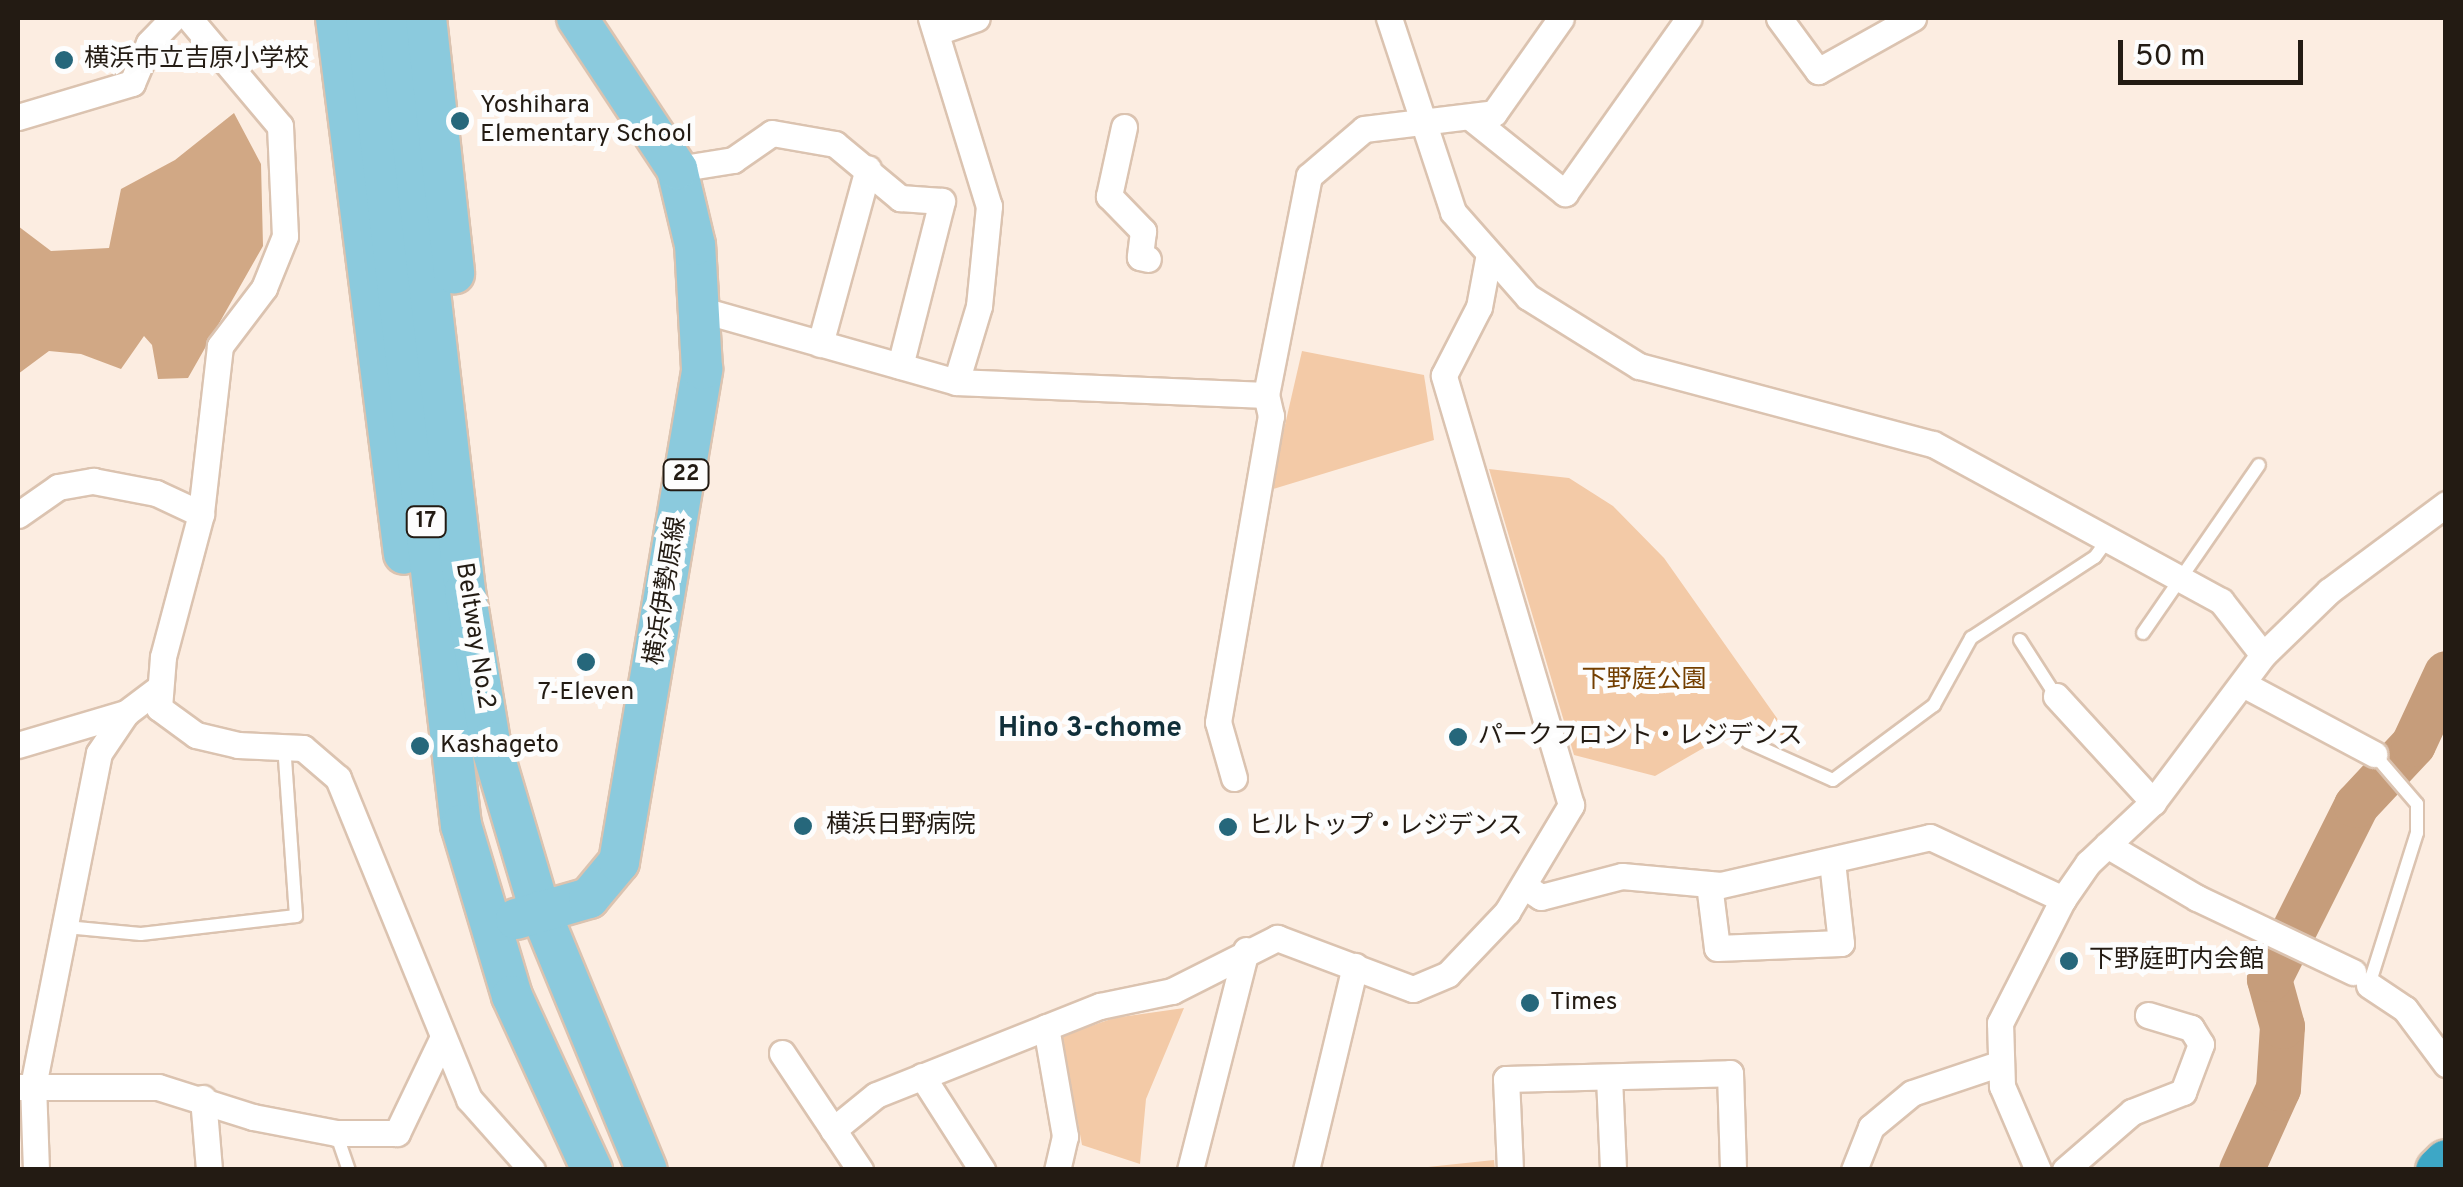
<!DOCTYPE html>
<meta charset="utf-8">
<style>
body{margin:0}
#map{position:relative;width:2463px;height:1187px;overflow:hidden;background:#fcede1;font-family:Overpass,"Noto Sans JP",sans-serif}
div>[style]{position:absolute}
.green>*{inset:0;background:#f3caa7;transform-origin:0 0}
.forest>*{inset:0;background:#d1a885}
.river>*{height:45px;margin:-22.5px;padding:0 22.5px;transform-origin:22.5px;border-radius:22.5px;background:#c69d7b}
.roads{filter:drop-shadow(2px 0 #dbc3b0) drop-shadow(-2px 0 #dbc3b0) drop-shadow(0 2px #dbc3b0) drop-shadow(0 -2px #dbc3b0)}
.lane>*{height:12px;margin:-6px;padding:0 6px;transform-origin:6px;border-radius:6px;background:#fff}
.street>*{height:25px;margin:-12.5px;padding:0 12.5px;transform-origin:12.5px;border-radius:12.5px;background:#fff}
.primary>*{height:40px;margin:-20px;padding:0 20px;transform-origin:20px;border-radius:20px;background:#8bcadd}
.highway>*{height:45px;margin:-22.5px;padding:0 22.5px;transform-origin:22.5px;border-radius:22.5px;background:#3da7c6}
.dots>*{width:28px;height:28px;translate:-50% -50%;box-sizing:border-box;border:5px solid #fdfdfd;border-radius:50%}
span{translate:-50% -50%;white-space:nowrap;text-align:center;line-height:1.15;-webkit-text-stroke:10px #fdfdfd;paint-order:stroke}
.shield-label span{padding:2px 8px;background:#fdfdfd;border:2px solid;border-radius:8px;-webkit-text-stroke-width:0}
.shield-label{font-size:22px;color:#231b13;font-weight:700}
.poi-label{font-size:25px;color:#231b13}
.left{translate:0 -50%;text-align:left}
.street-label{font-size:25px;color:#231b13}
.park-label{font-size:25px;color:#743f00}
.neighbourhood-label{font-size:28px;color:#102f39;font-weight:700}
.frame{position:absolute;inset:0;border:20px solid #231b13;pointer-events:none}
.scale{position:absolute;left:2118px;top:40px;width:185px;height:45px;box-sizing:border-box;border:5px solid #231b13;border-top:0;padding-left:12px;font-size:30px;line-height:35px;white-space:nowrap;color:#231b13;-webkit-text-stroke:8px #fdfdfd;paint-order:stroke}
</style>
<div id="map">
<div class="green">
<div style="clip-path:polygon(1302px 351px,1424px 375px,1434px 440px,1270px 490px)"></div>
<div style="clip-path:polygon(1489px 469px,1569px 478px,1613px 506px,1664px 558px,1791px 738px,1745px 724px,1655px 776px,1574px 755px)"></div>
<div style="clip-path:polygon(1184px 1008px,1146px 1099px,1140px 1164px,1082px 1145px,1062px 1036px,1114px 1018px)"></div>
<div style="left:1494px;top:1160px;width:9px;height:114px;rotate:84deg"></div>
</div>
<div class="forest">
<div style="clip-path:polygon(234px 113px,261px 164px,263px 246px,188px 378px,158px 379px,152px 345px,144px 336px,121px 369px,81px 354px,49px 351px,18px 374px,18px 226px,51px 251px,109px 248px,121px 189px,175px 160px)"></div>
</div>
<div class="river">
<div style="left:2241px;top:1170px;width:90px;rotate:-65.7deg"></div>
<div style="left:2278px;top:1088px;width:62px;rotate:-86.3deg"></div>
<div style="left:2282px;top:1026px;width:49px;rotate:-105.5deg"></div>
<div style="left:2269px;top:979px;width:195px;rotate:-63.4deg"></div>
<div style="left:2356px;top:805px;width:83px;rotate:-46.9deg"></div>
<div style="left:2413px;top:744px;width:78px;rotate:-65.1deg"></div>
</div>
<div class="roads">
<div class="lane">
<div style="left:2143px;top:633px;width:204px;rotate:-55.4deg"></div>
<div style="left:2020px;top:640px;width:67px;rotate:57.3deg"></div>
<div style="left:1748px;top:742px;width:93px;rotate:24.1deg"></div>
<div style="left:1833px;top:780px;width:126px;rotate:-36.6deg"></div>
<div style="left:1934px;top:705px;width:77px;rotate:-61.1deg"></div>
<div style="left:1971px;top:638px;width:148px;rotate:-33.2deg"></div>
<div style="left:2095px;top:557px;width:22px;rotate:-54deg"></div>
<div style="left:66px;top:927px;width:75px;rotate:5.3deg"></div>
<div style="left:141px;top:934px;width:156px;rotate:-6.6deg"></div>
<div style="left:296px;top:916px;width:170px;rotate:-94deg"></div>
<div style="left:2369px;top:985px;width:159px;rotate:-72.5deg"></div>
<div style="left:2417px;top:833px;width:29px;rotate:-90deg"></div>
<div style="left:2417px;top:804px;width:66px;rotate:-130.7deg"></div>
<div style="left:336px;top:1133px;width:39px;rotate:71deg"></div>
</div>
<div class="street">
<div style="left:189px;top:18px;width:141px;rotate:49.9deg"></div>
<div style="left:280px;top:126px;width:110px;rotate:87.4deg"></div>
<div style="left:285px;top:236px;width:56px;rotate:112deg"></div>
<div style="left:264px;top:288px;width:73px;rotate:127.2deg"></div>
<div style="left:220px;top:346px;width:169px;rotate:96.5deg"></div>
<div style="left:201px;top:514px;width:148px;rotate:104.9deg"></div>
<div style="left:163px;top:657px;width:51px;rotate:94.5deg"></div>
<div style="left:159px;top:708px;width:46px;rotate:36.1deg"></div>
<div style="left:196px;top:735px;width:43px;rotate:13.4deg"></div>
<div style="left:238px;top:745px;width:65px;rotate:2.6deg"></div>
<div style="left:303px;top:748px;width:46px;rotate:40.6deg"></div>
<div style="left:338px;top:778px;width:347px;rotate:67.8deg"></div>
<div style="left:469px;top:1099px;width:95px;rotate:48.4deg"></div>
<div style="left:931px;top:18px;width:197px;rotate:72.9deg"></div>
<div style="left:989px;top:206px;width:100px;rotate:95.7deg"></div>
<div style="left:979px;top:306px;width:79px;rotate:106.8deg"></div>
<div style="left:1389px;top:18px;width:204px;rotate:71.7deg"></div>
<div style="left:1453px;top:212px;width:113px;rotate:48.6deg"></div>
<div style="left:1528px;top:297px;width:131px;rotate:31.9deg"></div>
<div style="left:1639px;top:366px;width:304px;rotate:14.9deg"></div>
<div style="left:1933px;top:444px;width:328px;rotate:28.6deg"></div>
<div style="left:2221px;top:601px;width:68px;rotate:52.1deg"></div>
<div style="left:1779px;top:18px;width:66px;rotate:53.7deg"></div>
<div style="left:1818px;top:71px;width:109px;rotate:-29.2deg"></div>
<div style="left:937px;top:32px;width:42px;rotate:-19.3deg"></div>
<div style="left:18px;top:117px;width:119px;rotate:-16.6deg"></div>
<div style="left:132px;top:83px;width:43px;rotate:-67deg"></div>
<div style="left:149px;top:43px;width:35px;rotate:-46deg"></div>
<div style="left:1470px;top:117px;width:122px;rotate:38.7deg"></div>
<div style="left:1565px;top:193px;width:214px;rotate:-54.7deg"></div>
<div style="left:1124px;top:127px;width:71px;rotate:102.3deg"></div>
<div style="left:1109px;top:196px;width:49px;rotate:45.8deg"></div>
<div style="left:1143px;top:231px;width:26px;rotate:97deg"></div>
<div style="left:1140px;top:257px;width:8px;rotate:14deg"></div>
<div style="left:677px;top:169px;width:57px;rotate:-9.1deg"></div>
<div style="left:733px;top:160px;width:47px;rotate:-34.7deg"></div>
<div style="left:772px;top:133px;width:64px;rotate:9.9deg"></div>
<div style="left:835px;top:144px;width:85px;rotate:39.7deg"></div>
<div style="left:900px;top:198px;width:42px;rotate:4.1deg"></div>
<div style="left:942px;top:201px;width:170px;rotate:104.3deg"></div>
<div style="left:702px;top:310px;width:264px;rotate:15.8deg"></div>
<div style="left:956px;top:382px;width:310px;rotate:2.4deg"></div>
<div style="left:1266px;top:395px;width:223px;rotate:-78.9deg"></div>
<div style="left:1309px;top:176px;width:72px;rotate:-40.5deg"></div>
<div style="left:1364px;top:129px;width:131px;rotate:-7deg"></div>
<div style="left:1494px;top:113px;width:116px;rotate:-54.8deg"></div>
<div style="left:820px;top:344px;width:182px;rotate:-74.7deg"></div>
<div style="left:18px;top:515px;width:49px;rotate:-35deg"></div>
<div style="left:58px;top:487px;width:36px;rotate:-10deg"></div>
<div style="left:93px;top:481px;width:64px;rotate:10.8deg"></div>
<div style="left:156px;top:493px;width:50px;rotate:25deg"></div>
<div style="left:2243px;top:684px;width:149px;rotate:28.1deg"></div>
<div style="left:2056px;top:696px;width:144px;rotate:47.5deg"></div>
<div style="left:18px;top:745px;width:113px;rotate:-16.5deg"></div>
<div style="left:1234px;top:778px;width:58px;rotate:-105.9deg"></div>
<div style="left:1218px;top:722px;width:311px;rotate:-80.2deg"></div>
<div style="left:1271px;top:416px;width:22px;rotate:-103deg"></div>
<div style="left:2107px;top:845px;width:104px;rotate:30.5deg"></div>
<div style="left:2197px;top:898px;width:173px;rotate:25.4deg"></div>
<div style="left:1709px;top:884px;width:64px;rotate:82.9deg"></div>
<div style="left:1717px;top:948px;width:124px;rotate:-2.3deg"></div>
<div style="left:1841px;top:943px;width:81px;rotate:-96.3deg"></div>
<div style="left:1524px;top:886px;width:20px;rotate:33deg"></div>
<div style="left:1541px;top:897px;width:84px;rotate:-14.5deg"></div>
<div style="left:1622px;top:876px;width:99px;rotate:5.2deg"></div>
<div style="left:1721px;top:885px;width:214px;rotate:-12.9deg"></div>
<div style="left:1930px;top:837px;width:147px;rotate:25deg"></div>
<div style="left:2369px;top:985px;width:43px;rotate:33.7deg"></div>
<div style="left:2405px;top:1009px;width:69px;rotate:53.3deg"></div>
<div style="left:1046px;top:1027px;width:111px;rotate:80.1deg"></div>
<div style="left:1065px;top:1136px;width:35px;rotate:103deg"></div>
<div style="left:782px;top:1053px;width:141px;rotate:56.3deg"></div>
<div style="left:922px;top:1076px;width:112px;rotate:57.4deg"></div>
<div style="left:1609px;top:1077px;width:93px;rotate:87.5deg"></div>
<div style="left:18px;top:1087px;width:140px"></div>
<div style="left:158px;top:1087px;width:100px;rotate:17.5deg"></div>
<div style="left:253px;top:1117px;width:85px;rotate:10.9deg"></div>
<div style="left:336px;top:1133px;width:61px"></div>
<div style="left:397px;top:1133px;width:104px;rotate:-64.4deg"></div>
<div style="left:203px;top:1098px;width:72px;rotate:85.2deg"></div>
<div style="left:833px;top:1130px;width:55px;rotate:-39.1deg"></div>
<div style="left:876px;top:1095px;width:241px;rotate:-21.7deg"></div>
<div style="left:1100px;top:1006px;width:74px;rotate:-11.8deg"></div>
<div style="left:1172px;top:991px;width:118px;rotate:-26.8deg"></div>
<div style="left:1277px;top:938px;width:145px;rotate:20.6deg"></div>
<div style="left:1413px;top:989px;width:38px;rotate:-23deg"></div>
<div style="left:1448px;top:974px;width:86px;rotate:-46.4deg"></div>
<div style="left:1507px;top:912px;width:125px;rotate:-59.1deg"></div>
<div style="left:1571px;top:805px;width:448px;rotate:-106.5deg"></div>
<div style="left:1444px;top:375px;width:76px;rotate:-62.8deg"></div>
<div style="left:1479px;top:307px;width:49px;rotate:-79.4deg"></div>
<div style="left:36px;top:1170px;width:84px;rotate:-92deg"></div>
<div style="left:33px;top:1086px;width:339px;rotate:-78.8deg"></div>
<div style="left:99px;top:753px;width:48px;rotate:-56deg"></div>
<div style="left:126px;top:713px;width:39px;rotate:-37deg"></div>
<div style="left:1190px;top:1170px;width:227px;rotate:-75.7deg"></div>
<div style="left:1306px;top:1170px;width:210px;rotate:-76.5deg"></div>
<div style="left:1510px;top:1170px;width:91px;rotate:-92.5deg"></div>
<div style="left:1506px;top:1079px;width:224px;rotate:-1.5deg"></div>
<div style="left:1730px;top:1073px;width:97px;rotate:88.2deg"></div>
<div style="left:1854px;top:1170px;width:46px;rotate:-68.4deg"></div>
<div style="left:1871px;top:1127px;width:53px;rotate:-39.7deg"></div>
<div style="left:1912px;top:1093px;width:91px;rotate:-18.6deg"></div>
<div style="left:2038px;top:1170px;width:91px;rotate:-113.2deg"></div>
<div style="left:2002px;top:1086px;width:63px;rotate:-91.8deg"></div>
<div style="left:2000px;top:1023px;width:139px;rotate:-63.1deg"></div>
<div style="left:2063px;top:899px;width:44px;rotate:-55.2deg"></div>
<div style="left:2088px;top:863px;width:89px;rotate:-43.2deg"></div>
<div style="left:2153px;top:802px;width:184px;rotate:-53.2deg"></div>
<div style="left:2263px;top:655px;width:92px;rotate:-44.1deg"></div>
<div style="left:2329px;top:591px;width:146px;rotate:-36.6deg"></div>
<div style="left:2065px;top:1170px;width:89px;rotate:-40.9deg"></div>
<div style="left:2132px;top:1112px;width:55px;rotate:-21.4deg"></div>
<div style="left:2183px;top:1092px;width:51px;rotate:-69.4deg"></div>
<div style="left:2201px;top:1044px;width:19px;rotate:-122deg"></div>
<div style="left:2191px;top:1028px;width:45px;rotate:-163.2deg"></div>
</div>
<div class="primary">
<div style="left:336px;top:18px;width:540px;rotate:82.77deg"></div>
<div style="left:366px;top:18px;width:813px;rotate:83.29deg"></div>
<div style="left:461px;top:825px;width:178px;rotate:73.4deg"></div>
<div style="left:512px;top:996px;width:192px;rotate:65.3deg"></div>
<div style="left:398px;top:18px;width:577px;rotate:83.33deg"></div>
<div style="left:465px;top:591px;width:153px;rotate:80.6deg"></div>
<div style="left:490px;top:742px;width:176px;rotate:73.5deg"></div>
<div style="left:540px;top:911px;width:280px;rotate:67.6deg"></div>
<div style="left:426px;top:18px;width:257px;rotate:83.7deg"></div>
<div style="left:516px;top:919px;width:76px;rotate:-16deg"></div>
<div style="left:589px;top:898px;width:47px;rotate:-50.2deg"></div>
<div style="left:619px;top:862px;width:500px;rotate:-80.4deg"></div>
<div style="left:702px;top:369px;width:124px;rotate:-93.2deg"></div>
<div style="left:695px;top:245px;width:78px;rotate:-103.3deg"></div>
<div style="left:677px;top:169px;width:181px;rotate:-123.5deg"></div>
</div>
<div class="highway">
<div style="left:2438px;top:1170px;width:11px;rotate:-45deg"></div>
</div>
</div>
<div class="dots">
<div style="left:64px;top:60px;background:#26677b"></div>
<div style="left:460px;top:121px;background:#26677b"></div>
<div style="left:586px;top:662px;background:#26677b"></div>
<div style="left:1458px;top:737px;background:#26677b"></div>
<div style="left:420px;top:746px;background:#26677b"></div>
<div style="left:803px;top:826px;background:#26677b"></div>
<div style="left:1228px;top:827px;background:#26677b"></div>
<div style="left:2069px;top:961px;background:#26677b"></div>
<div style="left:1530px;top:1003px;background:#26677b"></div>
</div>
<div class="shield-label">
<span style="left:686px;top:475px">22</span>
<span style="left:426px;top:522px">17</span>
</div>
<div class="poi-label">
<span class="left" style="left:84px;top:60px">横浜市立吉原小学校</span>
<span class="left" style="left:480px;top:121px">Yoshihara<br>Elementary School</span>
<span style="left:586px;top:693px">7-Eleven</span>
<span class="left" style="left:1478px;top:737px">パークフロント・レジデンス</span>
<span class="left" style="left:440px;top:746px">Kashageto</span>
<span class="left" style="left:826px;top:826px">横浜日野病院</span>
<span class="left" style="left:1248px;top:827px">ヒルトップ・レジデンス</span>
<span class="left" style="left:2089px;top:961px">下野庭町内会館</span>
<span class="left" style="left:1550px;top:1003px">Times</span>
</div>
<div class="street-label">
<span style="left:667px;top:591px;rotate:-81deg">横浜伊勢原線</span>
<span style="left:474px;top:636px;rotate:81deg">Beltway No.2</span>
</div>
<div class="park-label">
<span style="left:1644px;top:681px">下野庭公園</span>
</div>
<div class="neighbourhood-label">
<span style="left:1090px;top:729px">Hino 3-chome</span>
</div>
<div class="frame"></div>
<div class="scale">50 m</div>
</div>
